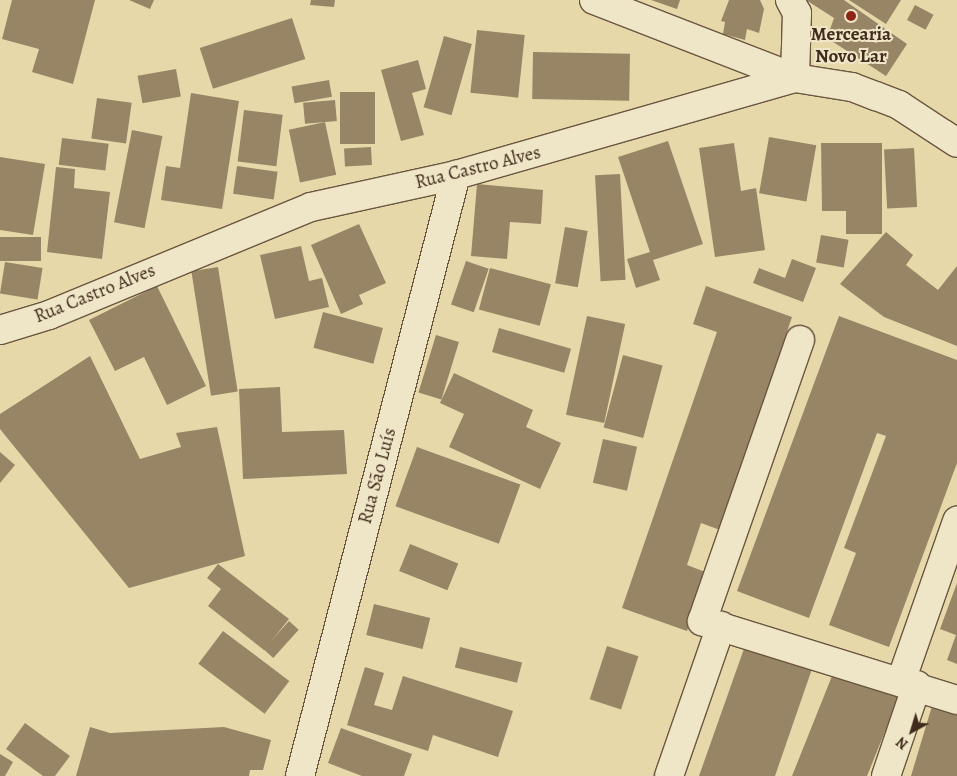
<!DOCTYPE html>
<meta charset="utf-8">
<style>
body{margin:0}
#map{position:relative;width:957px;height:776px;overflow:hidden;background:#e7d8a9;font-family:Alegreya,serif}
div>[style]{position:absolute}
.building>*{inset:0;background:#978566;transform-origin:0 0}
.roads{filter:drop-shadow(1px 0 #6a5640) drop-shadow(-1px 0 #6a5640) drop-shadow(0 1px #6a5640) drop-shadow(0 -1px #6a5640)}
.minor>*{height:28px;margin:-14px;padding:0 14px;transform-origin:14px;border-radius:14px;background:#efe6c7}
.dots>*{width:14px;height:14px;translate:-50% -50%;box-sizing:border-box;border:2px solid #efe6c7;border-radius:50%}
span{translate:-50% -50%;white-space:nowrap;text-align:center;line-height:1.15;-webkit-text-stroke:4px #efe6c7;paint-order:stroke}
.poi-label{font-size:19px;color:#412b1d;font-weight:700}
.street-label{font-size:19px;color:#412b1d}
.north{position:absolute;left:887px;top:706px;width:50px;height:50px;-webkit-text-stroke:4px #efe6c7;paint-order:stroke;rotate:219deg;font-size:14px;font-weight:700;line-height:20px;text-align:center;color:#412b1d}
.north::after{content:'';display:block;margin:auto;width:18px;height:22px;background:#412b1d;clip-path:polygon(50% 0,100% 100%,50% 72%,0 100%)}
</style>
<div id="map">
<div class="building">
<div style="clip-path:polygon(12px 0,95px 0,73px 84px,32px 72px,39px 49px,2px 39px)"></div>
<div style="clip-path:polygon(129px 0,154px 0,150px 9px)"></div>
<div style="clip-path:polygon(311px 0,335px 0,334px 7px,310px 5px)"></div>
<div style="clip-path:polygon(651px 0,680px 0,677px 9px)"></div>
<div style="clip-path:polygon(729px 0,760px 0,764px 9px,759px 33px,747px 29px,745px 40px,723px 34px,725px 22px,721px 21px)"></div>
<div style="clip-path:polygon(806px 0,844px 0,907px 44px,886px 76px,827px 38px,834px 18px)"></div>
<div style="clip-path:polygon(849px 0,901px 0,886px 24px)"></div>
<div style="left:915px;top:5px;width:21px;height:17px;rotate:28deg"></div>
<div style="left:292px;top:18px;width:43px;height:97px;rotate:72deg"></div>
<div style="left:477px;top:30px;width:48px;height:63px;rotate:6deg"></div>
<div style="left:444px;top:36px;width:29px;height:74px;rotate:16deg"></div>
<div style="left:533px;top:52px;width:97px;height:47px;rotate:1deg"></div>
<div style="clip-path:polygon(418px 60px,426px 89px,412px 93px,424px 135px,401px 141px,381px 70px)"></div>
<div style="left:176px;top:69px;width:28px;height:39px;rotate:80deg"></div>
<div style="left:329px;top:80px;width:17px;height:38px;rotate:80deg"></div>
<div style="left:340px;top:92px;width:35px;height:52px"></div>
<div style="clip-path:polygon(191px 93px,239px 101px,222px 209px,161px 200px,166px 166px,180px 168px)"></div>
<div style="left:97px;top:98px;width:35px;height:41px;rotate:8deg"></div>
<div style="left:335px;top:100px;width:21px;height:32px;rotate:85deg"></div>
<div style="left:244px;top:110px;width:39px;height:52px;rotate:7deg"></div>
<div style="left:325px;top:122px;width:54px;height:37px;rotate:78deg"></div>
<div style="left:132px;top:130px;width:31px;height:94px;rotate:11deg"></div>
<div style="left:769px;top:137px;width:48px;height:57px;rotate:10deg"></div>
<div style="left:62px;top:138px;width:47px;height:27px;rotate:7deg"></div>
<div style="clip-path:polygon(668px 141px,703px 244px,653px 260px,660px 280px,636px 288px,627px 259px,650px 252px,618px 157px)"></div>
<div style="clip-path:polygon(734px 143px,741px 191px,756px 188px,765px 250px,715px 257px,699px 148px)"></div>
<div style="clip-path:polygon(821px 143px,882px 143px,882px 234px,846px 234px,846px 211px,822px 211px)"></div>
<div style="left:371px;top:147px;width:18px;height:27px;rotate:87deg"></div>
<div style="left:914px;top:148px;width:59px;height:30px;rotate:87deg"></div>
<div style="clip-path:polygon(0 157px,45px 164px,33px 235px,0 230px)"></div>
<div style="left:237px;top:166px;width:41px;height:28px;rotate:8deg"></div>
<div style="clip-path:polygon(56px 167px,75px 169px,74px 188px,110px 192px,102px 259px,47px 252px)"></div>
<div style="left:620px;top:174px;width:106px;height:25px;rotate:87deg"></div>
<div style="clip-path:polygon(477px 184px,543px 190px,541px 224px,510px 222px,507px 259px,471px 256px)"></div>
<div style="clip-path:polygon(359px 224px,386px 283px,359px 295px,363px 304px,341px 314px,311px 245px)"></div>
<div style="left:565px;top:227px;width:23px;height:57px;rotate:10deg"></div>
<div style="clip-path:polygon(886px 232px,913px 255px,906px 265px,938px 290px,957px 266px,957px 346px,884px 317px,840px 284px)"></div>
<div style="left:821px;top:235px;width:28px;height:28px;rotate:10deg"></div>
<div style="left:0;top:237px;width:41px;height:24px"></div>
<div style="clip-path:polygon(301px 246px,309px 281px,322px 278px,329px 307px,275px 319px,260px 255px)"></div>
<div style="clip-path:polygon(792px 259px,816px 268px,803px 302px,753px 283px,759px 268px,785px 278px)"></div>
<div style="left:466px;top:261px;width:24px;height:46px;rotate:19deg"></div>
<div style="left:5px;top:262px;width:38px;height:32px;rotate:9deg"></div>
<div style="left:218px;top:267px;width:126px;height:27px;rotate:81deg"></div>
<div style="left:490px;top:268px;width:63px;height:43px;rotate:15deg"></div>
<div style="clip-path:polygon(157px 286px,206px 386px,167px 405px,144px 357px,115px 371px,89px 320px)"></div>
<div style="clip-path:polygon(706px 286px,792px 317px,720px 530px,701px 523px,687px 565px,708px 573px,687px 631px,622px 608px,717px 332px,693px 324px)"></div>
<div style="left:323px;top:312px;width:62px;height:37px;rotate:15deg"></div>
<div style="left:587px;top:316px;width:39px;height:101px;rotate:12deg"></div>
<div style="clip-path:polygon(839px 316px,957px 360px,957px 463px,889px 647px,829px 625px,856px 553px,844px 548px,886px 436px,877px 433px,809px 618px,737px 591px)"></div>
<div style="left:499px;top:328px;width:75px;height:25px;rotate:16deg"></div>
<div style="left:436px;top:335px;width:24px;height:60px;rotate:17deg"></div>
<div style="left:623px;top:355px;width:41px;height:75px;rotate:15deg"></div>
<div style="clip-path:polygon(90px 356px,140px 459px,181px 447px,176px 433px,217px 427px,245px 556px,129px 588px,0 429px,0 414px)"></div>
<div style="clip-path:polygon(454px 373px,533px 410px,526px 427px,561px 443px,540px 489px,449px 447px,464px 414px,440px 403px)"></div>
<div style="clip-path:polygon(280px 387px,282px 432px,344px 430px,347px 474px,243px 479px,239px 389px)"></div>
<div style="left:603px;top:439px;width:35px;height:45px;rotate:13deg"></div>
<div style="left:417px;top:447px;width:110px;height:63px;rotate:20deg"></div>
<div style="clip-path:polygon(0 452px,15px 465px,0 483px)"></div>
<div style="left:410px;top:544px;width:52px;height:29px;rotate:22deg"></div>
<div style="clip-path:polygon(218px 564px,289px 619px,264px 650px,208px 606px,221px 589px,207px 578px)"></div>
<div style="clip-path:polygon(957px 583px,957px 664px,947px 660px,956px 635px,940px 629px)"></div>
<div style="left:374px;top:604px;width:58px;height:32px;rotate:14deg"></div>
<div style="left:289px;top:621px;width:13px;height:38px;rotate:42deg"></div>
<div style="left:223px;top:631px;width:83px;height:41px;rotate:37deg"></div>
<div style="clip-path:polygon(746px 643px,813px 666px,775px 776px,699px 776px)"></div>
<div style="left:607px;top:646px;width:33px;height:56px;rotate:18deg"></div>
<div style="left:460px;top:647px;width:64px;height:21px;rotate:14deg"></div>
<div style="clip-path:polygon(365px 667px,384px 673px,374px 705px,392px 710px,403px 676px,513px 711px,498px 757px,433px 735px,428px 751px,347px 725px)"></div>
<div style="clip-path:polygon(834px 671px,899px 697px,867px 776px,792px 776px)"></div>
<div style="clip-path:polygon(932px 706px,957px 714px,957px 776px,911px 776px)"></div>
<div style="clip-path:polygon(25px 723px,70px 756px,55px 776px,43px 776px,6px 749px)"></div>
<div style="clip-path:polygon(90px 727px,110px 733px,224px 727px,271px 740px,263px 770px,250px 770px,249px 776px,76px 776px)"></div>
<div style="clip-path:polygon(341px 728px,412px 754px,404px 776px,362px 776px,328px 763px)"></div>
<div style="clip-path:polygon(0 754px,13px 762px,5px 776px,0 776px)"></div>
</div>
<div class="roads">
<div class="minor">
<div style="left:594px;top:0;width:216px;rotate:21.2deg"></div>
<div style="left:790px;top:0;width:15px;rotate:62deg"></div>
<div style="left:797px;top:13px;width:65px;rotate:91.8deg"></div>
<div style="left:0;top:330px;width:51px;rotate:-17deg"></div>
<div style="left:49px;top:315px;width:283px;rotate:-22.4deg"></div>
<div style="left:311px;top:207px;width:148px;rotate:-12.4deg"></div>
<div style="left:456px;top:175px;width:353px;rotate:-16deg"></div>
<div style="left:795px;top:78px;width:58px;rotate:9deg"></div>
<div style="left:852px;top:87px;width:26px;rotate:21deg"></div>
<div style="left:876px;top:96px;width:25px;rotate:21deg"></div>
<div style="left:899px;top:105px;width:69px;rotate:33.2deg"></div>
<div style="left:800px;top:340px;width:298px;rotate:109.2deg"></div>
<div style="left:702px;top:621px;width:267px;rotate:17.2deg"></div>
<div style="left:901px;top:681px;width:170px;rotate:-70.7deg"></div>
<div style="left:300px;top:776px;width:621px;rotate:-75.45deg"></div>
<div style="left:669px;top:776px;width:159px;rotate:-70.9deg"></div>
<div style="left:886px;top:776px;width:96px;rotate:-71.2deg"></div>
</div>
</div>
<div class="dots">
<div style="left:851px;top:16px;background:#8f2418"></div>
</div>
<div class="poi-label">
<span style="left:851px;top:46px">Mercearia<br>Novo Lar</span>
</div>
<div class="street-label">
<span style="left:478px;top:168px;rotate:-14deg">Rua Castro Alves</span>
<span style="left:95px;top:294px;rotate:-22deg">Rua Castro Alves</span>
<span style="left:378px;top:476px;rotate:-75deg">Rua São Luís</span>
</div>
<div class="north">N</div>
</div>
